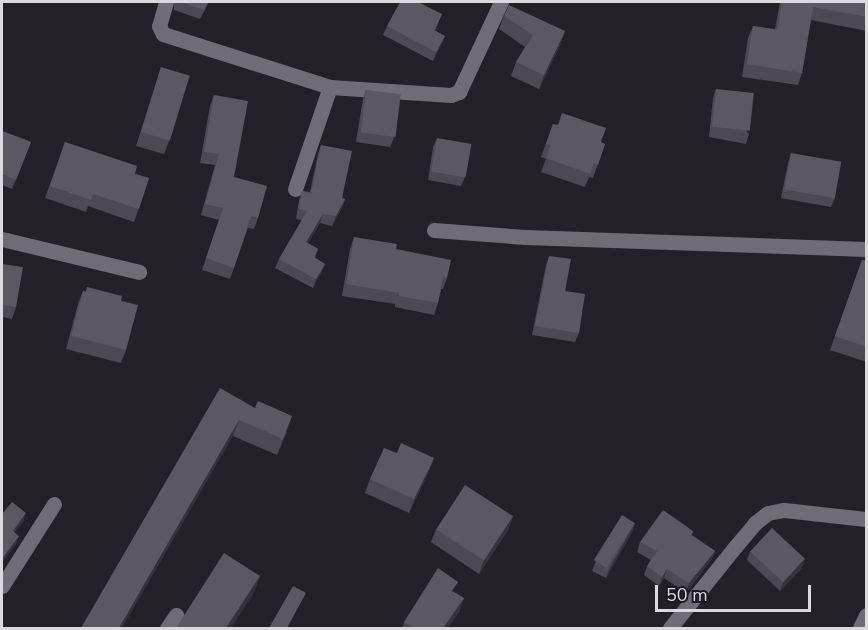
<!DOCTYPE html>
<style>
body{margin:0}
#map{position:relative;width:868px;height:630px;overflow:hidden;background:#242028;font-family:"Nunito Sans",sans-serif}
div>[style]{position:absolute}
.minor>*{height:15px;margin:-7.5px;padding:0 7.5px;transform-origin:7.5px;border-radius:7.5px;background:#706b75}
.wall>*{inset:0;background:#4d4952}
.shaded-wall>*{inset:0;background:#36323b}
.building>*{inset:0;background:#5c5861;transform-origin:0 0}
span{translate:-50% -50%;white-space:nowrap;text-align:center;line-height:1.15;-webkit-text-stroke:4.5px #1b171f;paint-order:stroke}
.frame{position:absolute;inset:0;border:3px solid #dbd8de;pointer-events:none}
.scale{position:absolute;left:655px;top:585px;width:156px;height:27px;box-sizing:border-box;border:3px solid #dbd8de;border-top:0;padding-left:8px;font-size:18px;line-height:21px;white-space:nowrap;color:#dbd8de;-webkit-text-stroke:4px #1b171f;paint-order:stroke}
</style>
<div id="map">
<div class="minor">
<div style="left:166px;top:2px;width:25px;rotate:106deg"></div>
<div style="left:159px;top:26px;width:9px;rotate:63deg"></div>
<div style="left:163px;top:34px;width:175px;rotate:17.6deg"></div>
<div style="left:330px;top:87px;width:121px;rotate:3.8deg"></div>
<div style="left:451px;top:95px;width:9px;rotate:-21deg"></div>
<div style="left:459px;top:92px;width:99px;rotate:-65deg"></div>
<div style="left:295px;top:189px;width:108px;rotate:-71.1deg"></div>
<div style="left:434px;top:230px;width:91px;rotate:4.4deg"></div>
<div style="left:525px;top:237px;width:341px;rotate:2deg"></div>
<div style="left:2px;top:239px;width:141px;rotate:13.5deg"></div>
<div style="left:2px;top:586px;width:97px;rotate:-57.6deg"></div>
<div style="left:167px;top:628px;width:16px;rotate:-55deg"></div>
<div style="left:670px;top:628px;width:104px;rotate:-51.3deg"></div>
<div style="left:735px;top:547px;width:31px;rotate:-50deg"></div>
<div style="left:755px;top:523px;width:16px;rotate:-38deg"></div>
<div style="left:768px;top:513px;width:16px;rotate:-11deg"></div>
<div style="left:784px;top:510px;width:82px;rotate:6.3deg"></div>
<div style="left:860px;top:628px;width:14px;rotate:-65deg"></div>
</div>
<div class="wall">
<div style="clip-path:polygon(174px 2px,209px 2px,200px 19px,174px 10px)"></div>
<div style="clip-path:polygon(780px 2px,867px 2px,867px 31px,811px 20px,802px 73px,798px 85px,742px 77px,748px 38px,753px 26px,775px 29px)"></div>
<div style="clip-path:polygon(442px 14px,435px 31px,445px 36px,441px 45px,433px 61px,383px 35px,387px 26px)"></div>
<div style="clip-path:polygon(504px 16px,565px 31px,560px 45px,539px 89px,511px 76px,516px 62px,525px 47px,499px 29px)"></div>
<div style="clip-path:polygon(161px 67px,169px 141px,164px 154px,136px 146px)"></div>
<div style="clip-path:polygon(716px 89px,749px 134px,746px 144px,709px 137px,713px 98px)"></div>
<div style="clip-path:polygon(366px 90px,394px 138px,390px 147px,356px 142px,363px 99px)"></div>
<div style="clip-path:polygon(214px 95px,234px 177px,258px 218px,254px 229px,248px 228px,230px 279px,202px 270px,219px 220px,201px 215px,215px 165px,200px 163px,210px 106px)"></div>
<div style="clip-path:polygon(553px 124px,605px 144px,593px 178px,589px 177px,585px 187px,541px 172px,546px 159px,541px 157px)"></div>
<div style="clip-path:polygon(2px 131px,31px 142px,12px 189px,2px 185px)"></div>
<div style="clip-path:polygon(437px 138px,465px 177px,461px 186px,428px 180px,433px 147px)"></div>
<div style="clip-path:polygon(65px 142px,135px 174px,149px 178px,134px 222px,88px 206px,86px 212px,45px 198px)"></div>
<div style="clip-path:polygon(321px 145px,342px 198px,345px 199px,342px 208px,332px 226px,320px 223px,308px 243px,318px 249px,315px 258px,325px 264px,321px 273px,313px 288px,275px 268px,279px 259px,302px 220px,296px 219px,299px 200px,302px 191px,310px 192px,318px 154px)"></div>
<div style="clip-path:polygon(791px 153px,835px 198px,831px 207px,781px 198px,788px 163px)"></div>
<div style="clip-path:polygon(354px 237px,447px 278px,443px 289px,441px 289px,438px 303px,434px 315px,395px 307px,395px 304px,342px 296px,350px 249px)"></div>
<div style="clip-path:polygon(549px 256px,565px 291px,579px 333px,575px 342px,532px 335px,546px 265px)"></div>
<div style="clip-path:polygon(862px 260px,867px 261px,867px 362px,830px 350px)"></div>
<div style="clip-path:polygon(2px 264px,16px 307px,12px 319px,2px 317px)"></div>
<div style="clip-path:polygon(83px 291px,121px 301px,126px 350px,121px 363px,66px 349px,78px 304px)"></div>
<div style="clip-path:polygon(220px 388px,287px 432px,277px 455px,233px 436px)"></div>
<div style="clip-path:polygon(397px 453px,434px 458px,429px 471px,409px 513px,365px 493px,370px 479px)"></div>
<div style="clip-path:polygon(513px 516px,508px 530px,479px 574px,431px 542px,436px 529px)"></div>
<div style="clip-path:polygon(635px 523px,632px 532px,606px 578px,592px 571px,596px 561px)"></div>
<div style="clip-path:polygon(693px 531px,692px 535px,715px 551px,711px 560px,686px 593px,664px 578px,659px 586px,644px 575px,647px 566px,651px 560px,637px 552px,640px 542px)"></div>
<div style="clip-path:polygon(750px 551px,802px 568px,780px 591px,747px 560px)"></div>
<div style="clip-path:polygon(454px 592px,464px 598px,459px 612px,447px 628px,402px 628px,404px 622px)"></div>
</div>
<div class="shaded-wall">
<div style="clip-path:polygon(565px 31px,560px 45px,539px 89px,544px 75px)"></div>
<div style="clip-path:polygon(445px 36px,441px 45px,433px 61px,436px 52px)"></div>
<div style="clip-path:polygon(345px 199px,342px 208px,332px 226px,336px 216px)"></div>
<div style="clip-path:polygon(323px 214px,320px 223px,303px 252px,306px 242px)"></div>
<div style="clip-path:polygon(325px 264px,321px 273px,313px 288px,316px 279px)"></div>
<div style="clip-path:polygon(292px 416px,287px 432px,277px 455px,283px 439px)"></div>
<div style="clip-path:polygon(239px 420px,233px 436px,122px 628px,119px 628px)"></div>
<div style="clip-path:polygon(434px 458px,429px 471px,409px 513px,414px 499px)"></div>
<div style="clip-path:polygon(26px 513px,23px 522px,9px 539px,13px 531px)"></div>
<div style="clip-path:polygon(513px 516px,508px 530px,479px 574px,484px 560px)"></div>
<div style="clip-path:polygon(635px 523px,632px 532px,606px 578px,609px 569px)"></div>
<div style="clip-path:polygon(19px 536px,16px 544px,2px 563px,2px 559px)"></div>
<div style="clip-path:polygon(715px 551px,711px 560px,686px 593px,689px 583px)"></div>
<div style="clip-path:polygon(805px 559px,802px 568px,780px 591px,783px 582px)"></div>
<div style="clip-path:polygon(667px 569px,664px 578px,659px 586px,662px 577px)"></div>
<div style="clip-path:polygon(260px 576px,254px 593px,231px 628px,226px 628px)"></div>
<div style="clip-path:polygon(464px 598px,459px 612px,447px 628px,443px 628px)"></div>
</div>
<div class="building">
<div style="clip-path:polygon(181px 2px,208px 2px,204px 10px)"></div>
<div style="clip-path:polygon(400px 2px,418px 2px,442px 14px,434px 30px,445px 36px,436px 52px,387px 26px)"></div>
<div style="clip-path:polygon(782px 2px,867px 2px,867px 17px,813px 7px,802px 73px,747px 64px,753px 26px,777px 30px)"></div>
<div style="clip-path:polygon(509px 5px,565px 31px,544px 75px,516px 62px,533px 35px,504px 16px)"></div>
<div style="left:161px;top:67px;width:30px;height:68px;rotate:17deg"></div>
<div style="left:716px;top:89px;width:38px;height:38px;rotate:6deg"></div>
<div style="left:366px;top:90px;width:35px;height:43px;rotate:7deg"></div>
<div style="clip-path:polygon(214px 95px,248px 101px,234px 177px,267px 186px,258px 218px,251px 216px,234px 268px,206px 258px,223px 208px,205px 204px,219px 154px,204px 152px)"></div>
<div style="clip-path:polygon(562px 113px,606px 128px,601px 142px,605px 144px,598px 165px,594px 163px,590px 174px,546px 158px,551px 145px,546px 144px,553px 124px,558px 125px)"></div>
<div style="clip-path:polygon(2px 131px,31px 142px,16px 180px,2px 174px)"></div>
<div style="left:437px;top:138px;width:35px;height:34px;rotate:10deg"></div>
<div style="clip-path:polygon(65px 142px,137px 166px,135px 174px,149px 178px,139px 209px,93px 194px,91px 200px,50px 186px)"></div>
<div style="clip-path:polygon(321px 145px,352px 151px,342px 198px,345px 199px,336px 216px,323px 214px,306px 242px,318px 249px,314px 257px,325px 264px,316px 279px,279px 259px,307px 211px,299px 209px,302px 191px,311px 193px)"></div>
<div style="left:791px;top:153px;width:51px;height:37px;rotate:10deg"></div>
<div style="clip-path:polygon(354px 237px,397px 244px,396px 249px,451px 260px,447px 278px,443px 277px,438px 303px,399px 296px,399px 293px,346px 284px)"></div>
<div style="clip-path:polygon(549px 256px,571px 259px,565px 291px,585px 294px,579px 333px,535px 326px)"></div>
<div style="clip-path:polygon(862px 260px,867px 261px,867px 347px,835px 336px)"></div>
<div style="clip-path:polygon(2px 264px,23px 267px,16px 307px,2px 305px)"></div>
<div style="clip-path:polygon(87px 287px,122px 296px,121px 301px,138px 305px,126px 350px,71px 336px,83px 291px,86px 292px)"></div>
<div style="clip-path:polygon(220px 388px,255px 408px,258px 401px,292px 416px,283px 439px,239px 420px,119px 628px,81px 628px)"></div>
<div style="clip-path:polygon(401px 443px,434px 458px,414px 499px,370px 479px,384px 448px,397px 453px)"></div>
<div style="left:465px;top:485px;width:57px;height:53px;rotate:33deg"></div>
<div style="clip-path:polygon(12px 502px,26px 513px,13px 531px,19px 536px,2px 559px,2px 514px)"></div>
<div style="clip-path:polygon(663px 510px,693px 531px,691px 535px,715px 551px,689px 583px,667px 569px,662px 577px,647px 566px,657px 551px,640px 542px)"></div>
<div style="left:622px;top:515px;width:15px;height:53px;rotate:32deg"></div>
<div style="left:772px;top:528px;width:45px;height:32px;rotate:43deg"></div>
<div style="clip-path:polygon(224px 553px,260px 576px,226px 628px,176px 628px)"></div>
<div style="clip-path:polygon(438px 568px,458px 582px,452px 591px,464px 598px,443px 628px,415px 628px,404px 622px)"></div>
<div style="clip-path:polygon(293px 586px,306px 593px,287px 628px,269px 628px)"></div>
</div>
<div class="frame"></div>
<div class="scale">50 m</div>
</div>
